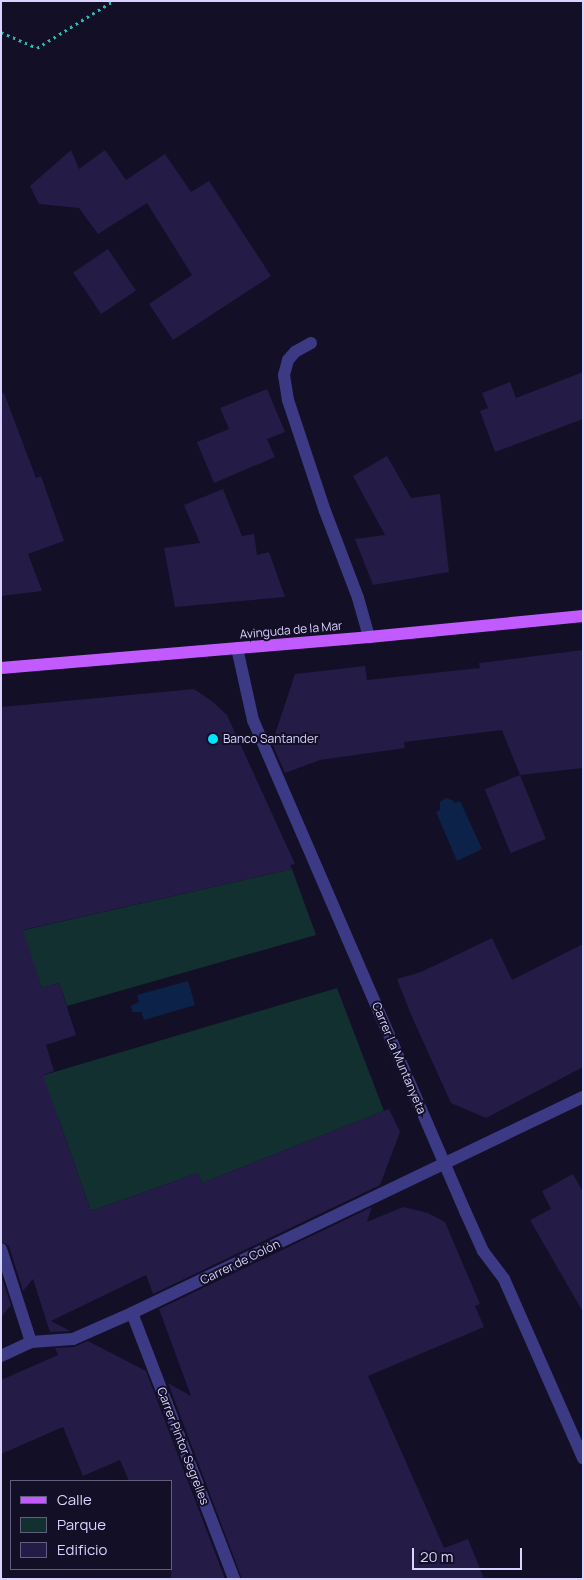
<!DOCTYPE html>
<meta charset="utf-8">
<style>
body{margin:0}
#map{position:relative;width:584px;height:1580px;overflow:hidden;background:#130f26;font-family:Manrope,sans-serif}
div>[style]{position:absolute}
.green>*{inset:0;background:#12302f}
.water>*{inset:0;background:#0c2248}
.building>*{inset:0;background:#241b47;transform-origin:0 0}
.path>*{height:3px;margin-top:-1.5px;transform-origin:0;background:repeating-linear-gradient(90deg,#2fb8b0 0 2.5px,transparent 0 6.5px)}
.minor>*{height:12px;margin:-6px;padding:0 6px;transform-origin:6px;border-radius:6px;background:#3d3a85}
.major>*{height:12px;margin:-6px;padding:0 6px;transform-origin:6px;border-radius:6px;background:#c25bff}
.dots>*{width:14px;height:14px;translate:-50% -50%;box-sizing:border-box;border:2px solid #130f26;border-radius:50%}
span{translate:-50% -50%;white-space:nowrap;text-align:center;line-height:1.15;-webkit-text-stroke:4px #130f26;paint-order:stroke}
.street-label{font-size:12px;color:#d9d4ff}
.poi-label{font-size:12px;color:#d9d4ff}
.left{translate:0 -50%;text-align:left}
.frame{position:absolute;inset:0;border:2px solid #d9d4ff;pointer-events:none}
.legend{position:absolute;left:10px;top:1480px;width:162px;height:90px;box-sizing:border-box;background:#130f26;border:1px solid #625e7d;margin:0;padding:6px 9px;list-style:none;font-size:15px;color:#d9d4ff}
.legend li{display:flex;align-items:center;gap:10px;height:25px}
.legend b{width:25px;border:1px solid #625e7d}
.scale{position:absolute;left:412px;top:1548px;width:110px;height:22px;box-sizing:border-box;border:2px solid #d9d4ff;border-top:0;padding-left:6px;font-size:15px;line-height:18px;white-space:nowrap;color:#d9d4ff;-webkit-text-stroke:4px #130f26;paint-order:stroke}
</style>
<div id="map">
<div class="green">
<div style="clip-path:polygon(292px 869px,316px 935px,67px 1006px,59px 983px,42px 988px,38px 977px,1px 989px,20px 931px)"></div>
<div style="clip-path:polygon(337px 988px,384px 1111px,202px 1183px,198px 1173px,91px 1211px,59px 1120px,14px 1084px)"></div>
</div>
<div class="water">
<div style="clip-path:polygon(446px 798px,452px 800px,455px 803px,460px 801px,482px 849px,457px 861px,436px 812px,440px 810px,440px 802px)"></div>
<div style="clip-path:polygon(188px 981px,195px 1005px,144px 1020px,141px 1012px,132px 1012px,131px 1006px,139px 1002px,137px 995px)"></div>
</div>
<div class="building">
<div style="clip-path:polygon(71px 150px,79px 169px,105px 150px,126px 180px,165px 154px,191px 192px,209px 181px,271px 276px,173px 340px,149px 304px,192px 275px,147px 203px,98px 234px,79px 208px,39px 204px,30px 186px)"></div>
<div style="left:108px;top:249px;width:50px;height:42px;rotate:56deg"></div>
<div style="clip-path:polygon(583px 372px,583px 419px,495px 452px,480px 411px,488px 408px,482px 393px,510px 382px,516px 398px)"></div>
<div style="clip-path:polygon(267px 389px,285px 432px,267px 439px,275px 457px,214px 483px,197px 442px,229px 429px,220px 408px)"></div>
<div style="clip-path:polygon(1px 393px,4px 393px,36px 478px,41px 476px,64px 541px,28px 554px,42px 591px,1px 596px)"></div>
<div style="clip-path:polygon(387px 456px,411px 498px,440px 494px,449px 572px,373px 585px,355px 539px,385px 535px,353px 476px)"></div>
<div style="clip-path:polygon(223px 489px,242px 536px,254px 534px,257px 555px,269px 552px,285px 597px,175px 607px,164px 548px,200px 543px,184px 505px)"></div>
<div style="clip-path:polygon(583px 650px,583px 768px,520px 775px,502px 730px,404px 742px,405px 748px,320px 760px,285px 773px,272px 743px,295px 674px,365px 666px,367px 680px,480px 668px,479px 663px)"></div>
<div style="clip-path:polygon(194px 689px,213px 702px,227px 715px,295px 864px,290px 865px,292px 869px,23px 930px,42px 988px,59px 983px,76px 1035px,46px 1045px,54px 1071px,43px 1075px,91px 1211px,198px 1173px,202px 1183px,389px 1109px,400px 1132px,380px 1185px,153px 1294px,146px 1275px,51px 1321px,70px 1331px,50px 1332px,33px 1279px,23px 1291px,9px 1246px,1px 1241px,1px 707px)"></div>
<div style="left:520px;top:775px;width:69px;height:38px;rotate:68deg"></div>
<div style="clip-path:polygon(492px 938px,512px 980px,583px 944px,583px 1067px,486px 1118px,451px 1103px,412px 1017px,397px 979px,421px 972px)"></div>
<div style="clip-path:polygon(573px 1174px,583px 1192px,583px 1312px,530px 1220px,551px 1209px,542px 1191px)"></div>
<div style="clip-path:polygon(372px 1207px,367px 1222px,403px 1207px,428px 1213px,445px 1222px,480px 1304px,475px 1306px,484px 1327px,368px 1376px,444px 1548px,468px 1539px,484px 1579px,242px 1579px,168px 1383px,191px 1396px,159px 1309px)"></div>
<div style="clip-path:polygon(1px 1276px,11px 1305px,1px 1317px)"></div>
<div style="clip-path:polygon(88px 1341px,146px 1371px,225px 1579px,171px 1579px,171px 1481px,129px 1481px,120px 1460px,83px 1476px,63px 1427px,1px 1454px,1px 1380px,58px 1355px,55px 1348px,74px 1347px)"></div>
</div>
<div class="path">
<div style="left:1px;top:32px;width:39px;rotate:24deg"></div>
<div style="left:37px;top:48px;width:89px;rotate:-31.7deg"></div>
</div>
<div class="minor">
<div style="left:311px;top:343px;width:18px;rotate:151deg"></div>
<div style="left:295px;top:352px;width:11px;rotate:131deg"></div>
<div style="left:288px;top:360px;width:16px;rotate:105deg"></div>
<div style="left:284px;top:375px;width:25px;rotate:81deg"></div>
<div style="left:288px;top:400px;width:117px;rotate:71.6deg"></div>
<div style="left:325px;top:511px;width:93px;rotate:69.2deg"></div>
<div style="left:358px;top:598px;width:41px;rotate:74.2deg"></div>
<div style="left:237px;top:648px;width:74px;rotate:77.5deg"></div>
<div style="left:253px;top:720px;width:535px;rotate:66.65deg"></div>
<div style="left:465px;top:1211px;width:44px;rotate:65.8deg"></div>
<div style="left:483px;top:1251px;width:35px;rotate:53deg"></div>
<div style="left:504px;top:1279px;width:196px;rotate:66.2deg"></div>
<div style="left:1px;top:1249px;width:98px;rotate:72.1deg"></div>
<div style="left:132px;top:1313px;width:285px;rotate:69deg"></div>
<div style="left:1px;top:1356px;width:33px;rotate:-25deg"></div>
<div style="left:31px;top:1342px;width:42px;rotate:-4.1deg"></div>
<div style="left:73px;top:1339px;width:64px;rotate:-23.8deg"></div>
<div style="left:132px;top:1313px;width:500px;rotate:-25.59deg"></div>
</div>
<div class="major">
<div style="left:1px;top:668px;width:369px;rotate:-4.8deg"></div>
<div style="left:369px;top:637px;width:215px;rotate:-5.6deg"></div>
</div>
<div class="dots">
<div style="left:213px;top:739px;background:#00e5ff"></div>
</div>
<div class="street-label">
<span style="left:291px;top:630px;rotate:-5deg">Avinguda de la Mar</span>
<span style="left:399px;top:1058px;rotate:67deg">Carrer La Muntanyeta</span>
<span style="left:240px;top:1262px;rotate:-26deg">Carrer de Colón</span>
<span style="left:183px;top:1446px;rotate:69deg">Carrer Pintor Segrelles</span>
</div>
<div class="poi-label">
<span class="left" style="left:223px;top:739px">Banco Santander</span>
</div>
<div class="frame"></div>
<ul class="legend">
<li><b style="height:6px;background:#c25bff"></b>Calle</li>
<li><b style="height:14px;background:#12302f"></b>Parque</li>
<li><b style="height:14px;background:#241b47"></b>Edificio</li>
</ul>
<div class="scale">20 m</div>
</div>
